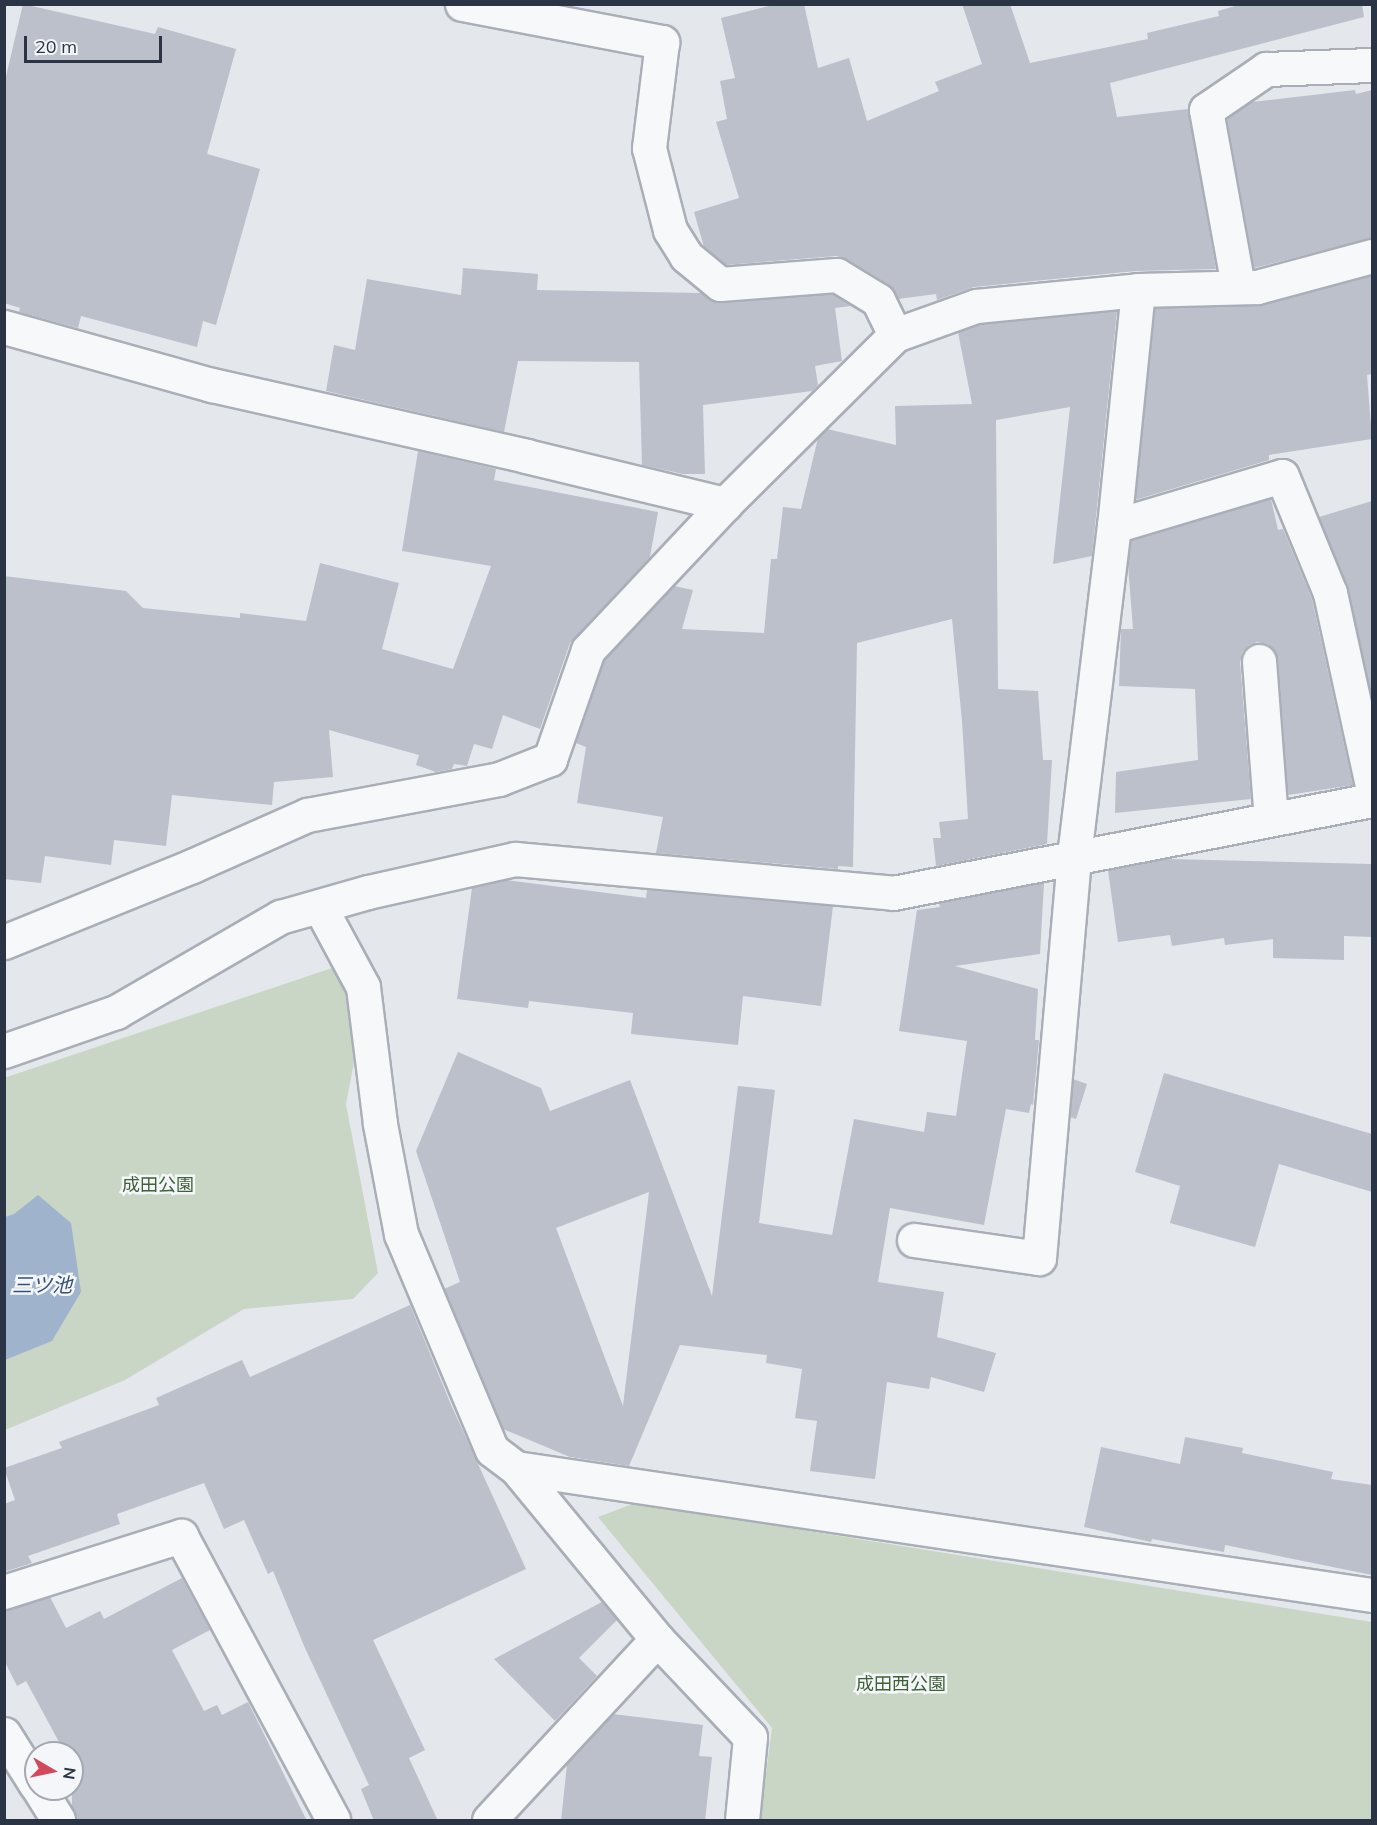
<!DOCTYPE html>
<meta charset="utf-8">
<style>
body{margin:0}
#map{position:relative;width:1377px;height:1825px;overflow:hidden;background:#e4e7ec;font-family:Mulish,"Noto Sans JP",sans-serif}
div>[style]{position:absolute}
.green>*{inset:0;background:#c9d6c5}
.water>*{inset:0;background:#9fb4cc}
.building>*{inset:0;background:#bbc0ca}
.roads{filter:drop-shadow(2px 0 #a9aeb7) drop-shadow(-2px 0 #a9aeb7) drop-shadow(0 2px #a9aeb7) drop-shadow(0 -2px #a9aeb7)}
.minor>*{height:33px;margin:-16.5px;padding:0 16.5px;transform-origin:16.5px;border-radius:16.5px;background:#f7f8fa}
span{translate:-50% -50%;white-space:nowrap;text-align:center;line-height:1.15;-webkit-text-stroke:5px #f4f6f9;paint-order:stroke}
.park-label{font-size:18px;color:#3f6138}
.water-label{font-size:20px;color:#34527a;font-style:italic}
.frame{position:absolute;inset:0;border:6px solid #2b3445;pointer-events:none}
.north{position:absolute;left:24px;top:1741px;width:60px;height:60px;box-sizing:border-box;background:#f4f6f9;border:2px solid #a4a8b1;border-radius:50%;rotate:99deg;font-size:16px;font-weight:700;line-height:24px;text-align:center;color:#2b3445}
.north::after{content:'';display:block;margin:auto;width:21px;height:27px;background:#d1495b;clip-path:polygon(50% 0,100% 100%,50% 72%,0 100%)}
.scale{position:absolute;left:24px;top:36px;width:138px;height:27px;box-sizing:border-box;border:3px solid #2b3445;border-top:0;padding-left:8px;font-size:18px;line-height:21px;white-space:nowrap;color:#2b3445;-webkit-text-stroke:4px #f4f6f9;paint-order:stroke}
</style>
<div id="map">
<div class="green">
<div style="clip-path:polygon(344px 964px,360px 1031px,346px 1104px,378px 1273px,353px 1299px,244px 1309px,125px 1380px,5px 1430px,4px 1078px)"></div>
<div style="clip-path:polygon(635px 1503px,1372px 1622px,1372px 1820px,760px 1820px,772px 1728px,598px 1517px)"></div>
</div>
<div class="water">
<div style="clip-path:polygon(38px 1195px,71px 1223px,81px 1292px,52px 1341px,5px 1360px,5px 1217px,14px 1214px)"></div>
</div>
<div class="building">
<div style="clip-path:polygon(23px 4px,155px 34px,158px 27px,236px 49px,207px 154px,260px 169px,216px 325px,203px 321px,197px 347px,81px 316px,78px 328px,19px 312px,20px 308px,4px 303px,4px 85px)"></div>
<div style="clip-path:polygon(777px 4px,804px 4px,818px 68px,849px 58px,867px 121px,939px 91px,935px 82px,982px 64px,962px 4px,1010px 4px,1030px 63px,1148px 39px,1147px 33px,1219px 16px,1218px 11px,1242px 4px,1362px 4px,1364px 17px,1110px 83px,1117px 117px,1188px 109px,1216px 269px,1136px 271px,974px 287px,937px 300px,936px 294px,898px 299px,888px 284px,847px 259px,836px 256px,726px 265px,704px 247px,694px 212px,739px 198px,716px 122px,727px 119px,720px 81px,735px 78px,721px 18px)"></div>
<div style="clip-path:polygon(1355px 90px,1356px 94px,1372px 90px,1372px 238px,1254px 268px,1227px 119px,1252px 102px)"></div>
<div style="clip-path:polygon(463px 268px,538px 274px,537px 290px,702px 293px,721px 303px,832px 294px,851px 306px,835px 308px,842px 361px,815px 366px,818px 385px,812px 391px,703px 405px,705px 474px,683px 474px,642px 465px,639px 362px,518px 361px,504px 432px,326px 391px,334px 345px,355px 350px,367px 279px,461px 295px)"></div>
<div style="clip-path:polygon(1372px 275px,1372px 374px,1367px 375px,1372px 439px,1269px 455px,1269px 460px,1135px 500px,1155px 308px,1262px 305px)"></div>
<div style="clip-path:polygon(1117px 311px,1092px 556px,1053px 564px,1070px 407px,996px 420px,998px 689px,1038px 691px,1043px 760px,1052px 760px,1047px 844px,936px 866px,933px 838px,941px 838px,939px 822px,968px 819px,962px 721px,952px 619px,857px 643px,853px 867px,838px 866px,838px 869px,656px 853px,663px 817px,577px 803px,586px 747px,576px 743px,604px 660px,674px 586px,693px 590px,682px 629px,764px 633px,771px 559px,777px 559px,783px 507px,801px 509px,818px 438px,827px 429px,896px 445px,895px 406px,972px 404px,958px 332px,980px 324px)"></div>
<div style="clip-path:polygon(418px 451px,496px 469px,494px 480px,658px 512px,650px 557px,570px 643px,540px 729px,503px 715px,492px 749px,474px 744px,467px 766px,454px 764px,452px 769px,436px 772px,416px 765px,419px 755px,329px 730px,333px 777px,274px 782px,272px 805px,172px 795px,166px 846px,114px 840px,111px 865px,45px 856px,41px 883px,4px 879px,4px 576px,126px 591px,143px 608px,240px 618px,240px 613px,306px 621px,320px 563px,399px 583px,382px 649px,453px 669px,491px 566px,402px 551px)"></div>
<div style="clip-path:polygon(1271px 499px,1278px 530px,1283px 529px,1312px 599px,1353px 785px,1288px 795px,1278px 660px,1275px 651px,1268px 644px,1257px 642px,1249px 645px,1242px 652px,1240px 662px,1251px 799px,1115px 813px,1116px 772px,1198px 760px,1195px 689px,1119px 686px,1121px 629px,1133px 629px,1128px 565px,1131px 540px)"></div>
<div style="clip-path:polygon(1372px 501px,1372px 700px,1348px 589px,1319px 517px)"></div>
<div style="clip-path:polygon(1167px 859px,1372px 864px,1372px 937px,1344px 936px,1344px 960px,1273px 958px,1273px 939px,1225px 945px,1224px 938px,1172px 946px,1170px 935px,1118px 942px,1108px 870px)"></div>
<div style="clip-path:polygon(507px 880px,646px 898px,647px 890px,833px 906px,821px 1006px,743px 996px,738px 1045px,631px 1034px,633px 1013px,529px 1001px,528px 1008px,457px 999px,472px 888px)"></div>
<div style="clip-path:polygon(evenodd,1044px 883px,1040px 954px,955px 966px,1038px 989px,1035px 1040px,1039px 1040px,1033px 1105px,1031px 1104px,1029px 1113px,1006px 1109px,984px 1225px,890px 1208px,878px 1282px,944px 1292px,937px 1337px,996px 1353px,984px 1392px,931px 1377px,929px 1389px,887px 1382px,875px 1479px,810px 1471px,817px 1421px,795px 1418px,802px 1369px,766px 1363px,767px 1355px,680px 1345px,629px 1466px,570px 1457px,503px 1429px,444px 1289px,460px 1282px,416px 1151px,458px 1052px,541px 1088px,550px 1111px,630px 1080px,712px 1296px,738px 1086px,775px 1090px,759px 1223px,832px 1235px,854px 1119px,924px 1132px,927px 1112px,956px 1116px,967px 1041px,899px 1031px,917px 910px,940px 907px,939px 903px,1044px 883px,649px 1192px,623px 1406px,556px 1228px,649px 1192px)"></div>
<div style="clip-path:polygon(1164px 1073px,1372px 1134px,1372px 1192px,1279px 1164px,1255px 1247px,1170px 1223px,1180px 1186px,1135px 1172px)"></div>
<div style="clip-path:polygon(1073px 1079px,1087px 1084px,1076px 1119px,1070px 1117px)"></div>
<div style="clip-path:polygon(410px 1305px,452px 1407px,526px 1569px,373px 1640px,425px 1750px,409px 1758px,438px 1821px,374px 1821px,361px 1789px,369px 1785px,305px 1648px,273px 1571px,268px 1574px,244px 1520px,224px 1529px,204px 1483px,117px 1514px,120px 1524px,28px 1556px,32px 1563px,4px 1572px,4px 1504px,15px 1500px,4px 1468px,62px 1448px,59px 1442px,159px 1405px,156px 1398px,242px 1360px,250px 1377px)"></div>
<div style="clip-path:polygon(1185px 1437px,1243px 1448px,1242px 1453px,1333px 1472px,1331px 1479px,1372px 1485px,1372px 1575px,1225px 1545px,1224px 1552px,1152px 1539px,1151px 1542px,1084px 1527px,1101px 1447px,1180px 1464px)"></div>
<div style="clip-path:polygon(182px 1578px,210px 1630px,172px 1650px,204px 1711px,217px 1705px,222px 1715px,248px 1702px,307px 1821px,77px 1821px,72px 1807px,72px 1753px,65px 1753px,26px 1681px,17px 1686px,4px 1660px,4px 1610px,50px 1597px,66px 1628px,100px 1611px,104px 1619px)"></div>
<div style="clip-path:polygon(602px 1602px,617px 1620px,579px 1658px,597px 1676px,555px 1721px,494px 1659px)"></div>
<div style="clip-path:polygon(613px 1714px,703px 1725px,699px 1756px,712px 1757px,705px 1821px,561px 1821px,567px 1764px)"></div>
</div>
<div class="roads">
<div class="minor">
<div style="left:462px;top:4px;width:204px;rotate:10.8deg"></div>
<div style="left:662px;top:42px;width:107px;rotate:97deg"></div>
<div style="left:649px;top:148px;width:85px;rotate:75.6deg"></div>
<div style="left:670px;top:230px;width:31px;rotate:58deg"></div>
<div style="left:686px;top:256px;width:44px;rotate:39.5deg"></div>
<div style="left:720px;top:284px;width:117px;rotate:-4.4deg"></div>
<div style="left:837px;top:275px;width:48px;rotate:31.4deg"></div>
<div style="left:878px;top:300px;width:39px;rotate:64deg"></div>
<div style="left:1238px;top:286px;width:179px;rotate:-100.3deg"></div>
<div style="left:1206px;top:110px;width:73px;rotate:-34.3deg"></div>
<div style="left:1266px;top:69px;width:106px;rotate:-2.2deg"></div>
<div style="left:4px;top:327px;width:216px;rotate:15.6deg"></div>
<div style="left:212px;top:385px;width:322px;rotate:12.7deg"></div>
<div style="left:526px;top:456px;width:205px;rotate:13.6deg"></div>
<div style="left:1114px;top:526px;width:175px;rotate:-16.6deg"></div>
<div style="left:1282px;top:476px;width:126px;rotate:67.7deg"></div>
<div style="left:1330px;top:593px;width:197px;rotate:77.7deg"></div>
<div style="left:1259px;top:661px;width:158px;rotate:85.7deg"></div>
<div style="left:320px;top:907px;width:91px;rotate:61.7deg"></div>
<div style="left:363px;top:987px;width:138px;rotate:82.9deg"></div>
<div style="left:380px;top:1124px;width:112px;rotate:79.2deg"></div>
<div style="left:401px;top:1234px;width:234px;rotate:67.2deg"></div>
<div style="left:492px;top:1450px;width:30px;rotate:37deg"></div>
<div style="left:516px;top:1468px;width:222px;rotate:50.5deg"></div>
<div style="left:657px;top:1639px;width:135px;rotate:46.5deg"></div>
<div style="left:750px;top:1737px;width:83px;rotate:95.5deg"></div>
<div style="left:4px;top:942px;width:203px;rotate:-22deg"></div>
<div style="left:192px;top:866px;width:126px;rotate:-23.9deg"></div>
<div style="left:307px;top:815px;width:195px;rotate:-10.6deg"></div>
<div style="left:499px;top:779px;width:55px;rotate:-21.4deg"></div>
<div style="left:550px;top:759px;width:115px;rotate:-70.8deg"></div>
<div style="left:588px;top:650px;width:200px;rotate:-46.8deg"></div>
<div style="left:725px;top:504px;width:240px;rotate:-44.8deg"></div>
<div style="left:895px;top:335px;width:86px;rotate:-19.7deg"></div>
<div style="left:976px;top:306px;width:163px;rotate:-5.6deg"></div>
<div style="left:1138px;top:290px;width:119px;rotate:-1.4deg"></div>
<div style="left:1257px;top:287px;width:119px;rotate:-15.1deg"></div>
<div style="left:4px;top:1051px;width:119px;rotate:-19.2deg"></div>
<div style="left:116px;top:1012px;width:190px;rotate:-30.1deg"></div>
<div style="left:280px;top:917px;width:91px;rotate:-15.9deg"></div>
<div style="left:368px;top:892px;width:151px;rotate:-12.7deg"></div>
<div style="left:515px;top:859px;width:380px;rotate:5.1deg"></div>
<div style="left:893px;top:893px;width:488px;rotate:-11deg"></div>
<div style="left:914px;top:1240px;width:126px;rotate:8.2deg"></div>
<div style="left:1039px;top:1258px;width:404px;rotate:-85deg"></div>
<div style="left:1074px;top:856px;width:332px;rotate:-83.1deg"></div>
<div style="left:1114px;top:526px;width:237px;rotate:-84.2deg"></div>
<div style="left:516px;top:1468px;width:865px;rotate:8.44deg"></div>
<div style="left:4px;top:1592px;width:186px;rotate:-17.6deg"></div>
<div style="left:181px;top:1536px;width:322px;rotate:61.8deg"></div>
<div style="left:4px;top:1734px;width:60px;rotate:57.9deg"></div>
<div style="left:39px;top:1789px;width:36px;rotate:58deg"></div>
<div style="left:489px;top:1820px;width:247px;rotate:-47.1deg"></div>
</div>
</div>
<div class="park-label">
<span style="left:158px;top:1185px">成田公園</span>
<span style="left:901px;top:1684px">成田西公園</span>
</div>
<div class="water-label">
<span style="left:42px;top:1284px">三ツ池</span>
</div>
<div class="frame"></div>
<div class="north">N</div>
<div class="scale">20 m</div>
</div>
